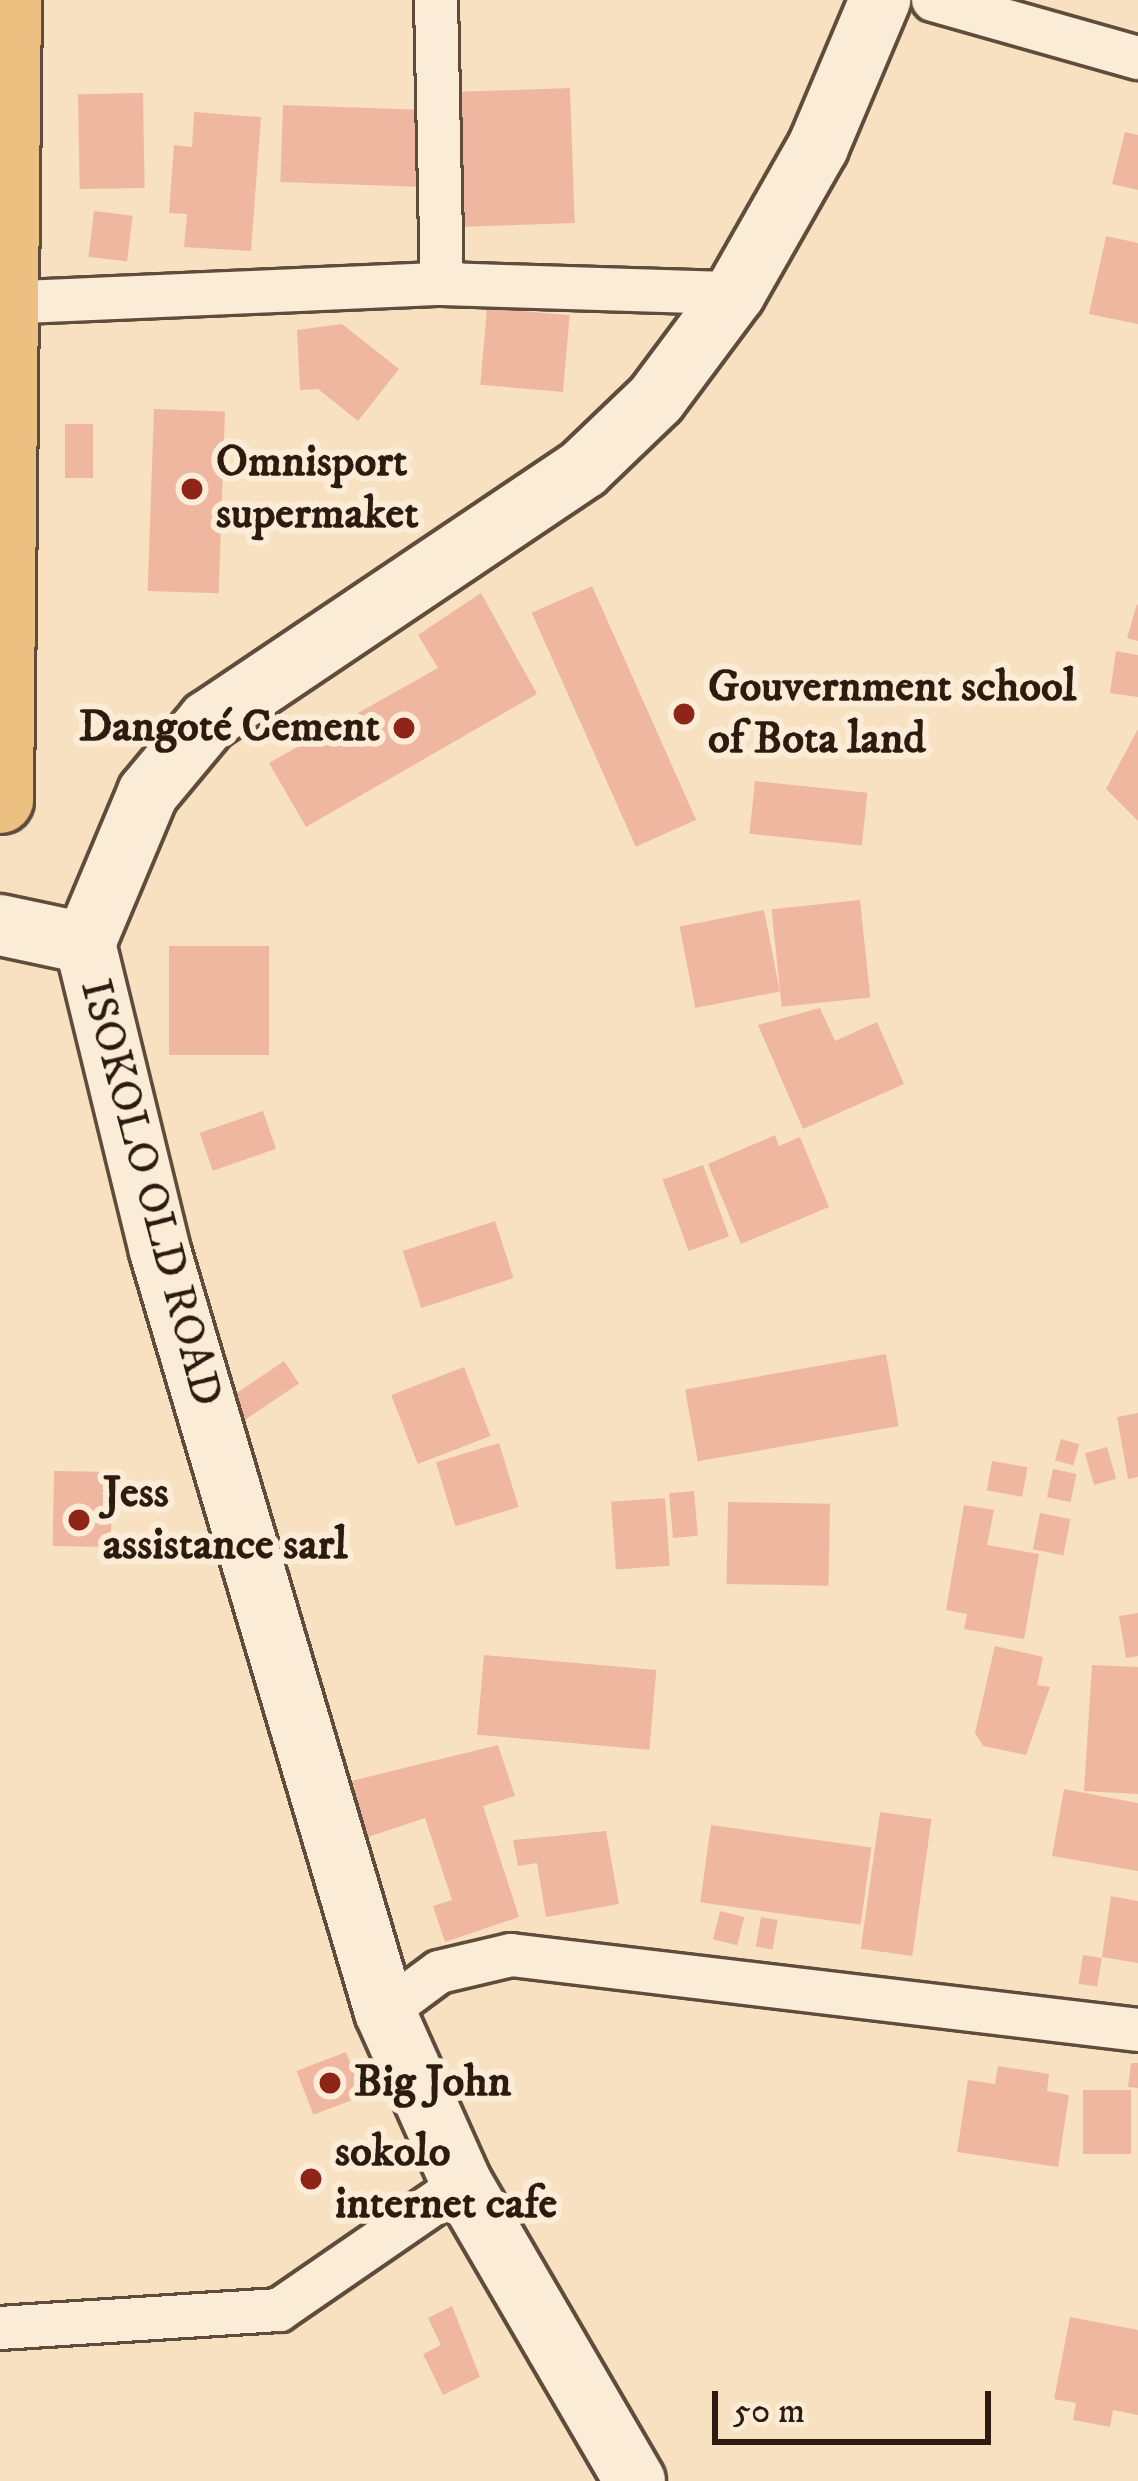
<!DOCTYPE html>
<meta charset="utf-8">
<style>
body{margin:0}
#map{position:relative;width:1138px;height:2481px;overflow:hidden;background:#f8e1c0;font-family:"IM FELL DW Pica",serif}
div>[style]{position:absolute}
.building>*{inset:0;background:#efb79f;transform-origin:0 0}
.roads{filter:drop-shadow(3px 0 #604c3c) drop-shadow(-3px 0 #604c3c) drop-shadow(0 3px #604c3c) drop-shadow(0 -3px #604c3c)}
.street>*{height:42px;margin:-21px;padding:0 21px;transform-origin:21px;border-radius:21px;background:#faecd6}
.secondary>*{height:60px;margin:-30px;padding:0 30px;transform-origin:30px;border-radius:30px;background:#faecd6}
.highway>*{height:66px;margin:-33px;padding:0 33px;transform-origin:33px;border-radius:33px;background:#ecc080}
.dots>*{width:33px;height:33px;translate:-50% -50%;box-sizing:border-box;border:6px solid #faecd6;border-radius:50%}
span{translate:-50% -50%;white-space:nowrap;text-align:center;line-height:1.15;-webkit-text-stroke:12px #faecd6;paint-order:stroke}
.poi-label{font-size:45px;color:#2e1b10;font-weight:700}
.left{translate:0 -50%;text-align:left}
.right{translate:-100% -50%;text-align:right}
.street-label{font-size:45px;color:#2e1b10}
.scale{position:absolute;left:712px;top:2391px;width:279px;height:54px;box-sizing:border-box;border:6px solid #2e1b10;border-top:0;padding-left:15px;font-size:36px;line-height:42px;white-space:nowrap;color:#2e1b10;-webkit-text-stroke:9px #faecd6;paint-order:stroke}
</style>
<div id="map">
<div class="building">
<div style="left:570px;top:88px;width:135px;height:110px;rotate:88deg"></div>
<div style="left:143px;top:93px;width:95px;height:65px;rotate:89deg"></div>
<div style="left:283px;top:105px;width:137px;height:77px;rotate:2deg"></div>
<div style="clip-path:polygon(194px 112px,261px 117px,251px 251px,184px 247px,187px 214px,169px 213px,174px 145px,192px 147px)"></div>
<div style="clip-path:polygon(1125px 132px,1138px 135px,1138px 190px,1112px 184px)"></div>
<div style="left:94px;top:211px;width:39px;height:46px;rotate:7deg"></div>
<div style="clip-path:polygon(1106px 236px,1138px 243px,1138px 324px,1089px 314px)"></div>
<div style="left:487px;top:308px;width:83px;height:77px;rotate:5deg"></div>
<div style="clip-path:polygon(342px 324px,399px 369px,358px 421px,318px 389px,300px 390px,297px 330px)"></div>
<div style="left:154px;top:409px;width:71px;height:182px;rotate:2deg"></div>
<div style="left:65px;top:424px;width:28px;height:54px"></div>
<div style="left:592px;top:586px;width:256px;height:66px;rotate:66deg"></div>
<div style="clip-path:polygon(481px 593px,537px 694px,306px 827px,269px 763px,438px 668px,418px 635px)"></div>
<div style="clip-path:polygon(1137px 604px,1138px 605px,1138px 641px,1127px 638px)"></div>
<div style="clip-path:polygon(1116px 651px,1138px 655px,1138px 697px,1110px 693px)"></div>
<div style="clip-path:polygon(1138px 729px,1138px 821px,1106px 789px)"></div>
<div style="left:755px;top:781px;width:113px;height:53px;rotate:6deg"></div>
<div style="left:860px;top:900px;width:98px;height:89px;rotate:84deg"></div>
<div style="left:764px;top:910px;width:83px;height:86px;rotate:79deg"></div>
<div style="left:169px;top:946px;width:100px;height:109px"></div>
<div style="clip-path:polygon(820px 1008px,835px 1041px,877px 1022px,904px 1084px,803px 1129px,758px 1025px)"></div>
<div style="left:263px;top:1111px;width:40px;height:67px;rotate:71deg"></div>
<div style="clip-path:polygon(775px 1135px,779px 1146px,800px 1137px,829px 1207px,741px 1244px,708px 1164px)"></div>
<div style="left:703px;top:1165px;width:76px;height:43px;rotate:70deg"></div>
<div style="left:495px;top:1221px;width:60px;height:97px;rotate:72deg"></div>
<div style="left:886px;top:1354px;width:73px;height:204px;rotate:80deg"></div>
<div style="left:284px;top:1361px;width:27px;height:70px;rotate:56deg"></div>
<div style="left:464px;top:1367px;width:74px;height:78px;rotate:69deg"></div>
<div style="clip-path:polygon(1138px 1413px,1138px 1477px,1128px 1479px,1117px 1417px)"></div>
<div style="left:1061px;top:1439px;width:19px;height:22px;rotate:16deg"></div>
<div style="left:499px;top:1443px;width:67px;height:66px;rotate:73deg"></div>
<div style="left:1107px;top:1447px;width:33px;height:23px;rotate:74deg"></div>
<div style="left:992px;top:1461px;width:36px;height:30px;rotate:10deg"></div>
<div style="left:1053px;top:1469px;width:24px;height:29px;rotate:12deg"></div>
<div style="left:54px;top:1471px;width:58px;height:75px;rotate:1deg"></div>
<div style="left:694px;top:1491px;width:45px;height:25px;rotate:85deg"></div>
<div style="left:665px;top:1498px;width:68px;height:54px;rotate:86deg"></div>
<div style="left:728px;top:1502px;width:102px;height:82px;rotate:1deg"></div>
<div style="clip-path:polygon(964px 1505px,994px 1510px,987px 1545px,1039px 1554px,1024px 1639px,964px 1629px,967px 1614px,946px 1610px)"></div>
<div style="left:1040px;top:1513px;width:31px;height:37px;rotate:11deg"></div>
<div style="clip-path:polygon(1138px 1613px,1138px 1656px,1126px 1658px,1119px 1616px)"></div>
<div style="clip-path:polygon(995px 1646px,1043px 1657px,1037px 1685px,1050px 1687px,1026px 1755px,983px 1746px,975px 1733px)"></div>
<div style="left:484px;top:1655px;width:173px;height:80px;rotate:5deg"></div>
<div style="clip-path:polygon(1092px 1665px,1138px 1667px,1138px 1794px,1084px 1791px)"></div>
<div style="clip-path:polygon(498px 1745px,515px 1796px,483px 1806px,519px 1917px,445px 1942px,433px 1906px,452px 1900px,425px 1818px,365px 1838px,347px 1782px)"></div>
<div style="clip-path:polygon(1064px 1789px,1138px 1803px,1138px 1871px,1052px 1856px)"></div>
<div style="left:880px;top:1812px;width:52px;height:138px;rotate:8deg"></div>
<div style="left:711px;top:1825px;width:162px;height:78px;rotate:8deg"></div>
<div style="clip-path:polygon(606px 1831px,619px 1904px,546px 1917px,537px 1863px,518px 1866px,513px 1840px)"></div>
<div style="clip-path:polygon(1111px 1896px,1138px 1901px,1138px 1963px,1102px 1957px)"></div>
<div style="left:720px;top:1911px;width:25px;height:29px;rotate:14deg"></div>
<div style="left:761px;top:1917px;width:17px;height:30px;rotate:10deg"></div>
<div style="left:1083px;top:1955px;width:19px;height:29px;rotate:9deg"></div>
<div style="left:346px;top:2052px;width:47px;height:53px;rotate:69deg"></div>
<div style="clip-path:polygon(1131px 2063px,1138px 2063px,1138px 2088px,1128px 2087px)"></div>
<div style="clip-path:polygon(998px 2066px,1049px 2074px,1047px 2091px,1069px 2095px,1058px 2167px,957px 2152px,968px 2080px,995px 2084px)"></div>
<div style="left:1083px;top:2090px;width:48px;height:64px"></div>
<div style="clip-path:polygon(452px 2306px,480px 2377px,443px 2395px,423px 2354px,441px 2345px,428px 2318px)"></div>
<div style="clip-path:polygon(1070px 2317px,1138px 2330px,1138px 2415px,1113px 2410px,1110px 2427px,1073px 2420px,1076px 2403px,1054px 2399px)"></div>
</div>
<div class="roads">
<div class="street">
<div style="left:436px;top:0;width:284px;rotate:88.8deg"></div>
<div style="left:933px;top:0;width:213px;rotate:15.8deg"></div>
<div style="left:0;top:303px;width:442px;rotate:-2.5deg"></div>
<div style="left:442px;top:284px;width:293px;rotate:1.8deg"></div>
<div style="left:385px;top:2012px;width:67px;rotate:-36.5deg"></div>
<div style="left:439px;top:1972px;width:74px;rotate:-13.3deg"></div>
<div style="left:511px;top:1955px;width:631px;rotate:6.82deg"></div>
<div style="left:0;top:2328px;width:280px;rotate:-3.7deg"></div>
<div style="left:279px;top:2310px;width:222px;rotate:-34.5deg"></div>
</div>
<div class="secondary">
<div style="left:0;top:925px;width:87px;rotate:12deg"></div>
<div style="left:635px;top:2481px;width:344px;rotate:-120.2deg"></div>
<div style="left:462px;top:2184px;width:188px;rotate:-114.1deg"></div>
<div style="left:385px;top:2012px;width:794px;rotate:-106.47deg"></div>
<div style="left:160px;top:1251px;width:317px;rotate:-103.7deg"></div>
<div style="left:85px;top:943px;width:163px;rotate:-67.2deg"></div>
<div style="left:148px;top:793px;width:94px;rotate:-50.2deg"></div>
<div style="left:208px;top:721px;width:452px;rotate:-33.9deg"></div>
<div style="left:583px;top:469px;width:101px;rotate:-43.8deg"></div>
<div style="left:656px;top:399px;width:132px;rotate:-53.3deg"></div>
<div style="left:735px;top:293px;width:168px;rotate:-60.4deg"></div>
<div style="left:818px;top:147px;width:160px;rotate:-67.1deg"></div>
</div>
<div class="highway">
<div style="left:0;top:800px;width:800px;rotate:-89.43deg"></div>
</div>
</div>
<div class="dots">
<div style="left:192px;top:489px;background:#8f2418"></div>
<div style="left:684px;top:714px;background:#8f2418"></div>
<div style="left:404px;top:728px;background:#8f2418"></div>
<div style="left:79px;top:1520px;background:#8f2418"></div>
<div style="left:330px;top:2083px;background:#8f2418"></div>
<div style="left:311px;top:2179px;background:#8f2418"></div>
</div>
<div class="poi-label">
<span class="left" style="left:216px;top:489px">Omnisport<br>supermaket</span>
<span class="left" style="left:708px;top:714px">Gouvernment school<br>of Bota land</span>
<span class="right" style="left:380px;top:728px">Dangoté Cement</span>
<span class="left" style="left:103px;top:1520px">Jess<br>assistance sarl</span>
<span class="left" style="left:354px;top:2083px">Big John</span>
<span class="left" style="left:335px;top:2179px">sokolo<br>internet cafe</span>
</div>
<div class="street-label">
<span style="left:150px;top:1193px;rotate:75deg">ISOKOLO OLD ROAD</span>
</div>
<div class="scale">50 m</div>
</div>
